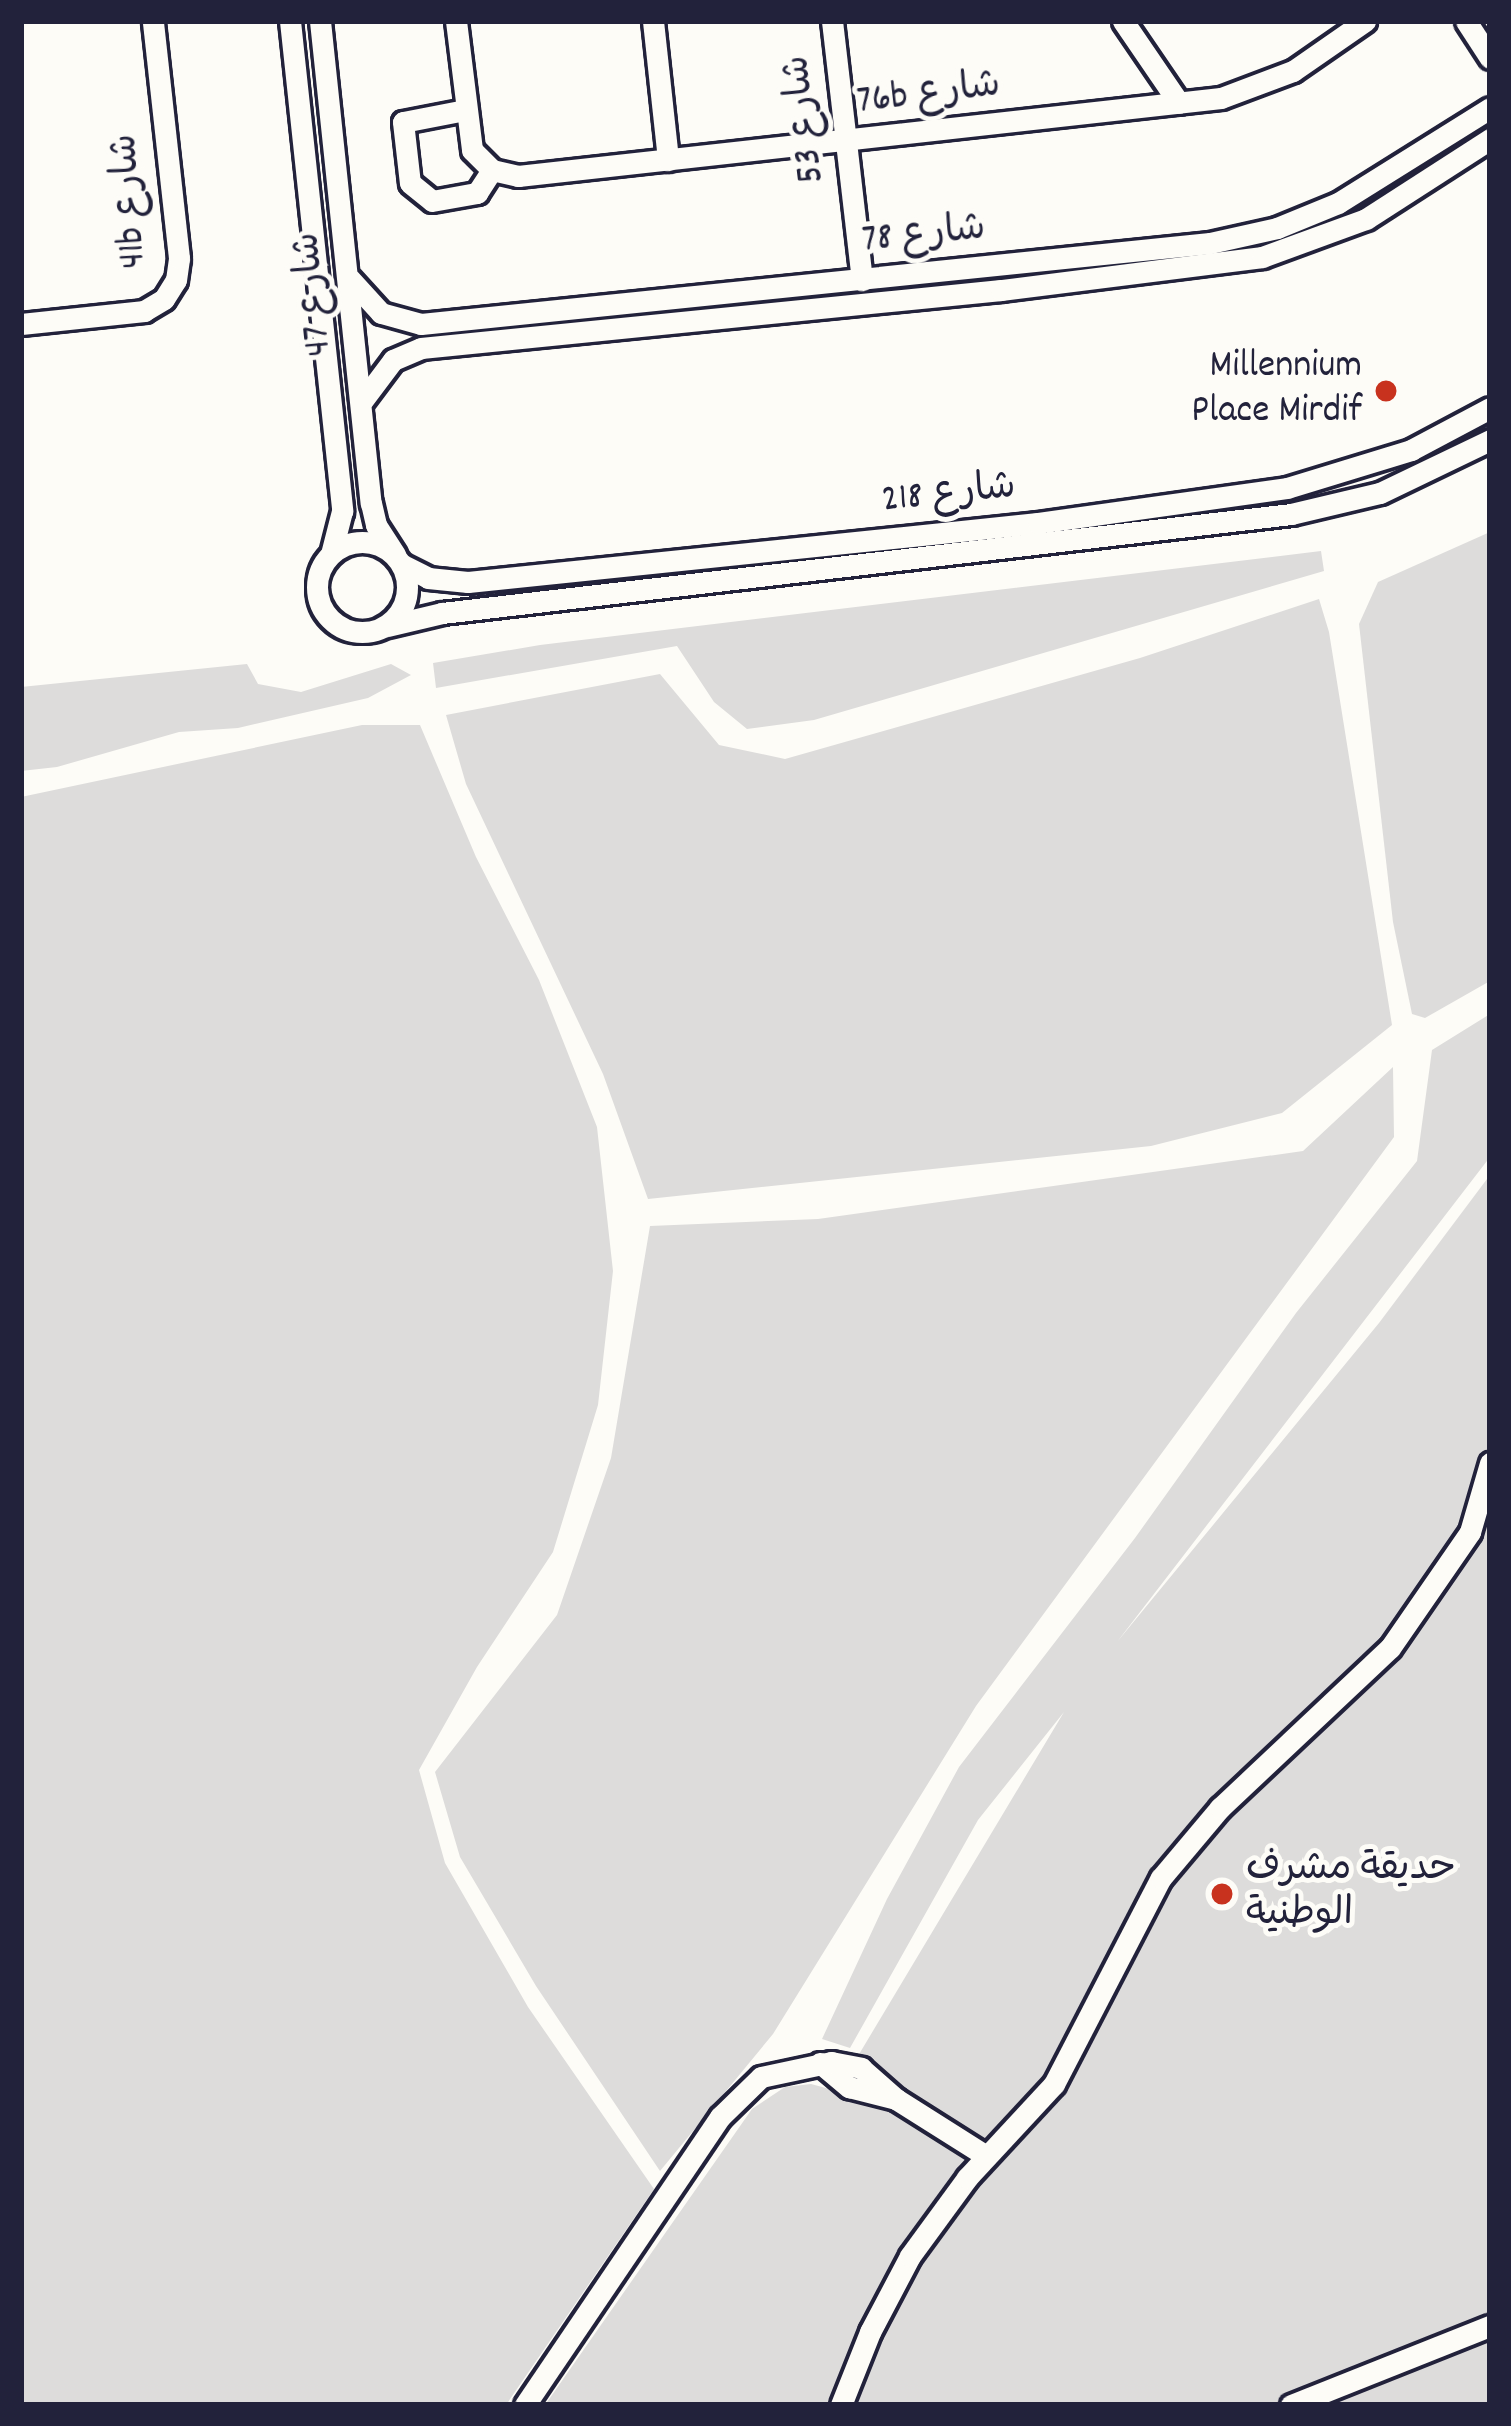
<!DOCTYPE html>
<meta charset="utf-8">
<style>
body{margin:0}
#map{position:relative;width:1511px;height:2426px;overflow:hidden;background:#fdfcf7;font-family:Dekko,"Playpen Sans Arabic",sans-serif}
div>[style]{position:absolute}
.green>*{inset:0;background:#dddcdb}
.roads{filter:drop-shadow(3px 0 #22223b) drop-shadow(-3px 0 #22223b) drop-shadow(0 3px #22223b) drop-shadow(0 -3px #22223b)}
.minor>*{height:21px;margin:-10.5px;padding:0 10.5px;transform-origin:10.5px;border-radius:10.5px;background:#fdfcf7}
.minor>.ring{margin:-10.5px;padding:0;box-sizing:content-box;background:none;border:21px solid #fdfcf7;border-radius:50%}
.dots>*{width:33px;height:33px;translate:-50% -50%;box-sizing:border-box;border:6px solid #fdfcf7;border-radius:50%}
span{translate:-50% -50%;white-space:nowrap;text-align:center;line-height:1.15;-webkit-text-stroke:10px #fdfcf7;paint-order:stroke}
.street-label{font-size:39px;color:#22223b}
.poi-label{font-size:39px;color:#22223b}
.right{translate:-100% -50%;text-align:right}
.left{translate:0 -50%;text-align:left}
.frame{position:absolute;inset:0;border:24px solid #22223b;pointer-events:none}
</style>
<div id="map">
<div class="green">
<div style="clip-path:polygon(1490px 532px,1490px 981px,1425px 1018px,1412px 1014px,1393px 922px,1359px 624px,1378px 582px)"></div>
<div style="clip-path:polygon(1321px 551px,1324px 571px,814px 720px,747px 729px,714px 702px,677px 646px,436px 688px,433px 663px,540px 645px)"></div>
<div style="clip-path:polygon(1319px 599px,1329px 632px,1392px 1025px,1282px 1113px,1151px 1146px,648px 1199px,603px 1074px,466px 784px,446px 715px,660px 674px,719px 745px,785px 759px,1140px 658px)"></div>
<div style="clip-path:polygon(247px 664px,258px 684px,301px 692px,391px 664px,411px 675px,368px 698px,238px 728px,179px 732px,57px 767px,21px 771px,21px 687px)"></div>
<div style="clip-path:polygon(362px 725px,420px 725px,476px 857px,539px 980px,597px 1127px,613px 1271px,598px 1405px,553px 1552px,477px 1667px,419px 1770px,445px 1863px,528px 2007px,654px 2189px,506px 2405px,21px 2405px,21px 797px)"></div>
<div style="clip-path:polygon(1490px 1014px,1490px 1157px,1117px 1642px,1379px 1323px,1490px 1175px,1490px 2405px,545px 2405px,752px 2109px,785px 2087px,811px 2084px,837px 2091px,1064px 1712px,978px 1820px,850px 2048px,822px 2039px,887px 1899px,959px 1767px,1135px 1538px,1296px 1313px,1417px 1161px,1432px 1050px)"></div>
<div style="clip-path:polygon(1393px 1067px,1394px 1137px,976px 1706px,773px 2034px,660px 2171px,536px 1986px,460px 1857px,435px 1772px,557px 1615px,611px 1458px,650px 1226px,818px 1219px,1303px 1151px)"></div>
</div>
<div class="roads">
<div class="minor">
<div style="left:290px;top:21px;width:493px;rotate:83.9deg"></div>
<div style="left:342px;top:511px;width:44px;rotate:104.3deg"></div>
<div style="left:320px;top:21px;width:485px;rotate:84deg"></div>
<div style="left:371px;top:503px;width:23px;rotate:77deg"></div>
<div style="left:376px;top:525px;width:35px;rotate:57deg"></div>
<div style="left:456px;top:21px;width:130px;rotate:82.9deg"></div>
<div style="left:472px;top:150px;width:28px;rotate:45deg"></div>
<div style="left:492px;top:170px;width:27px;rotate:13deg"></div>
<div style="left:518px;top:176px;width:707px;rotate:-6.33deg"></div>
<div style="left:1221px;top:98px;width:77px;rotate:-20.6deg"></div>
<div style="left:1293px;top:71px;width:88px;rotate:-34.8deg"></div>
<div style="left:653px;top:21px;width:140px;rotate:83.8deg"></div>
<div style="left:832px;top:21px;width:261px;rotate:83.4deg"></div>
<div style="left:1123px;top:21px;width:99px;rotate:55.7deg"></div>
<div style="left:1466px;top:21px;width:44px;rotate:57deg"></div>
<div style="left:465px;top:110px;width:63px;rotate:169deg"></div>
<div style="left:403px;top:122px;width:61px;rotate:83.5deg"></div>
<div style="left:410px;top:183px;width:28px;rotate:39deg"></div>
<div style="left:432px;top:201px;width:46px;rotate:-10.1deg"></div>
<div style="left:477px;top:193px;width:27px;rotate:-57deg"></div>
<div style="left:350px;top:279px;width:46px;rotate:47.6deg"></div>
<div style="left:381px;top:313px;width:41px;rotate:15.4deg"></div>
<div style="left:421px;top:324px;width:793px;rotate:-5.86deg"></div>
<div style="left:1210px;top:243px;width:69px;rotate:-12.6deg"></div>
<div style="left:1277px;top:228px;width:66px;rotate:-22.3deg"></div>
<div style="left:1338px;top:203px;width:179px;rotate:-32deg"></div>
<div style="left:21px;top:324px;width:124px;rotate:-6deg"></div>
<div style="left:144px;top:311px;width:23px;rotate:-31deg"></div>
<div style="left:164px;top:299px;width:22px;rotate:-58deg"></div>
<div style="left:176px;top:280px;width:22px;rotate:-82deg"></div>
<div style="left:179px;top:258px;width:238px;rotate:-96.3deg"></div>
<div style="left:363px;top:400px;width:50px;rotate:-53.1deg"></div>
<div style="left:393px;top:360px;width:30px;rotate:-23deg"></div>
<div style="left:421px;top:348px;width:583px;rotate:-5.71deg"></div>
<div style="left:1001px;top:290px;width:263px;rotate:-7.2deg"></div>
<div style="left:1262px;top:257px;width:111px;rotate:-20.1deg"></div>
<div style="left:1366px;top:219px;width:148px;rotate:-32.8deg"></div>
<div class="ring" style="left:317px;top:542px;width:69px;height:69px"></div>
<div style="left:403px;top:565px;width:28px;rotate:27deg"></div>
<div style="left:428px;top:578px;width:40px;rotate:5.7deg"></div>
<div style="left:468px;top:582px;width:573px;rotate:-5.91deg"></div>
<div style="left:1038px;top:523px;width:251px;rotate:-8deg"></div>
<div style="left:1287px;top:488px;width:130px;rotate:-17deg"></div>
<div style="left:1411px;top:450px;width:89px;rotate:-28deg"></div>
<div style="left:387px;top:626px;width:57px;rotate:-13.3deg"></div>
<div style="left:442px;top:613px;width:855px;rotate:-6.65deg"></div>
<div style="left:1291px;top:514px;width:91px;rotate:-13.3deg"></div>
<div style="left:1380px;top:493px;width:122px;rotate:-25.7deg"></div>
<div style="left:820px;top:2063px;width:38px;rotate:40deg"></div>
<div style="left:849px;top:2087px;width:49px;rotate:14.3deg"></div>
<div style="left:525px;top:2405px;width:348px;rotate:-55.9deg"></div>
<div style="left:720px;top:2117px;width:57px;rotate:-44.3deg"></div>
<div style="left:761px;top:2077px;width:72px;rotate:-12.1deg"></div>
<div style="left:831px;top:2062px;width:31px;rotate:11deg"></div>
<div style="left:861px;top:2068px;width:47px;rotate:41.5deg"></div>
<div style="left:896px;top:2099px;width:107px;rotate:32.3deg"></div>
<div style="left:841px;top:2405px;width:79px;rotate:-68.3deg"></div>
<div style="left:870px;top:2332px;width:86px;rotate:-62.2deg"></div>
<div style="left:910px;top:2256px;width:97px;rotate:-53.8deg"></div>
<div style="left:967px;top:2178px;width:128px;rotate:-47.2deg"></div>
<div style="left:1054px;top:2084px;width:232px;rotate:-62.6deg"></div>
<div style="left:1161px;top:1878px;width:92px;rotate:-49.9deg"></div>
<div style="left:1220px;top:1808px;width:233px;rotate:-43.3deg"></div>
<div style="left:1390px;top:1648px;width:141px;rotate:-55.4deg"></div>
<div style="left:1470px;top:1532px;width:72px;rotate:-73.8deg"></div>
<div style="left:1291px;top:2405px;width:214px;rotate:-21.7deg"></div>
</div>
</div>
<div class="dots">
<div style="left:1386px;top:391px;background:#c8321e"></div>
<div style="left:1222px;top:1894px;background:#c8321e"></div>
</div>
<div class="street-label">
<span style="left:929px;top:96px;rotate:-7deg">76b شارع</span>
<span style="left:807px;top:119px;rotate:-97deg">شارع 53</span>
<span style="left:132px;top:201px;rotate:-94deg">41b شارع</span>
<span style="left:924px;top:237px;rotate:-6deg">شارع 78</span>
<span style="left:316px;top:294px;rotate:-96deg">شارع 47</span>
<span style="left:949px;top:496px;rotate:-6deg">شارع 218</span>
</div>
<div class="poi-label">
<span class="right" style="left:1362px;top:391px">Millennium<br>Place Mirdif</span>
<span class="left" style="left:1246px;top:1894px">حديقة مشرف<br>الوطنية</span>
</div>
<div class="frame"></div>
</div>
